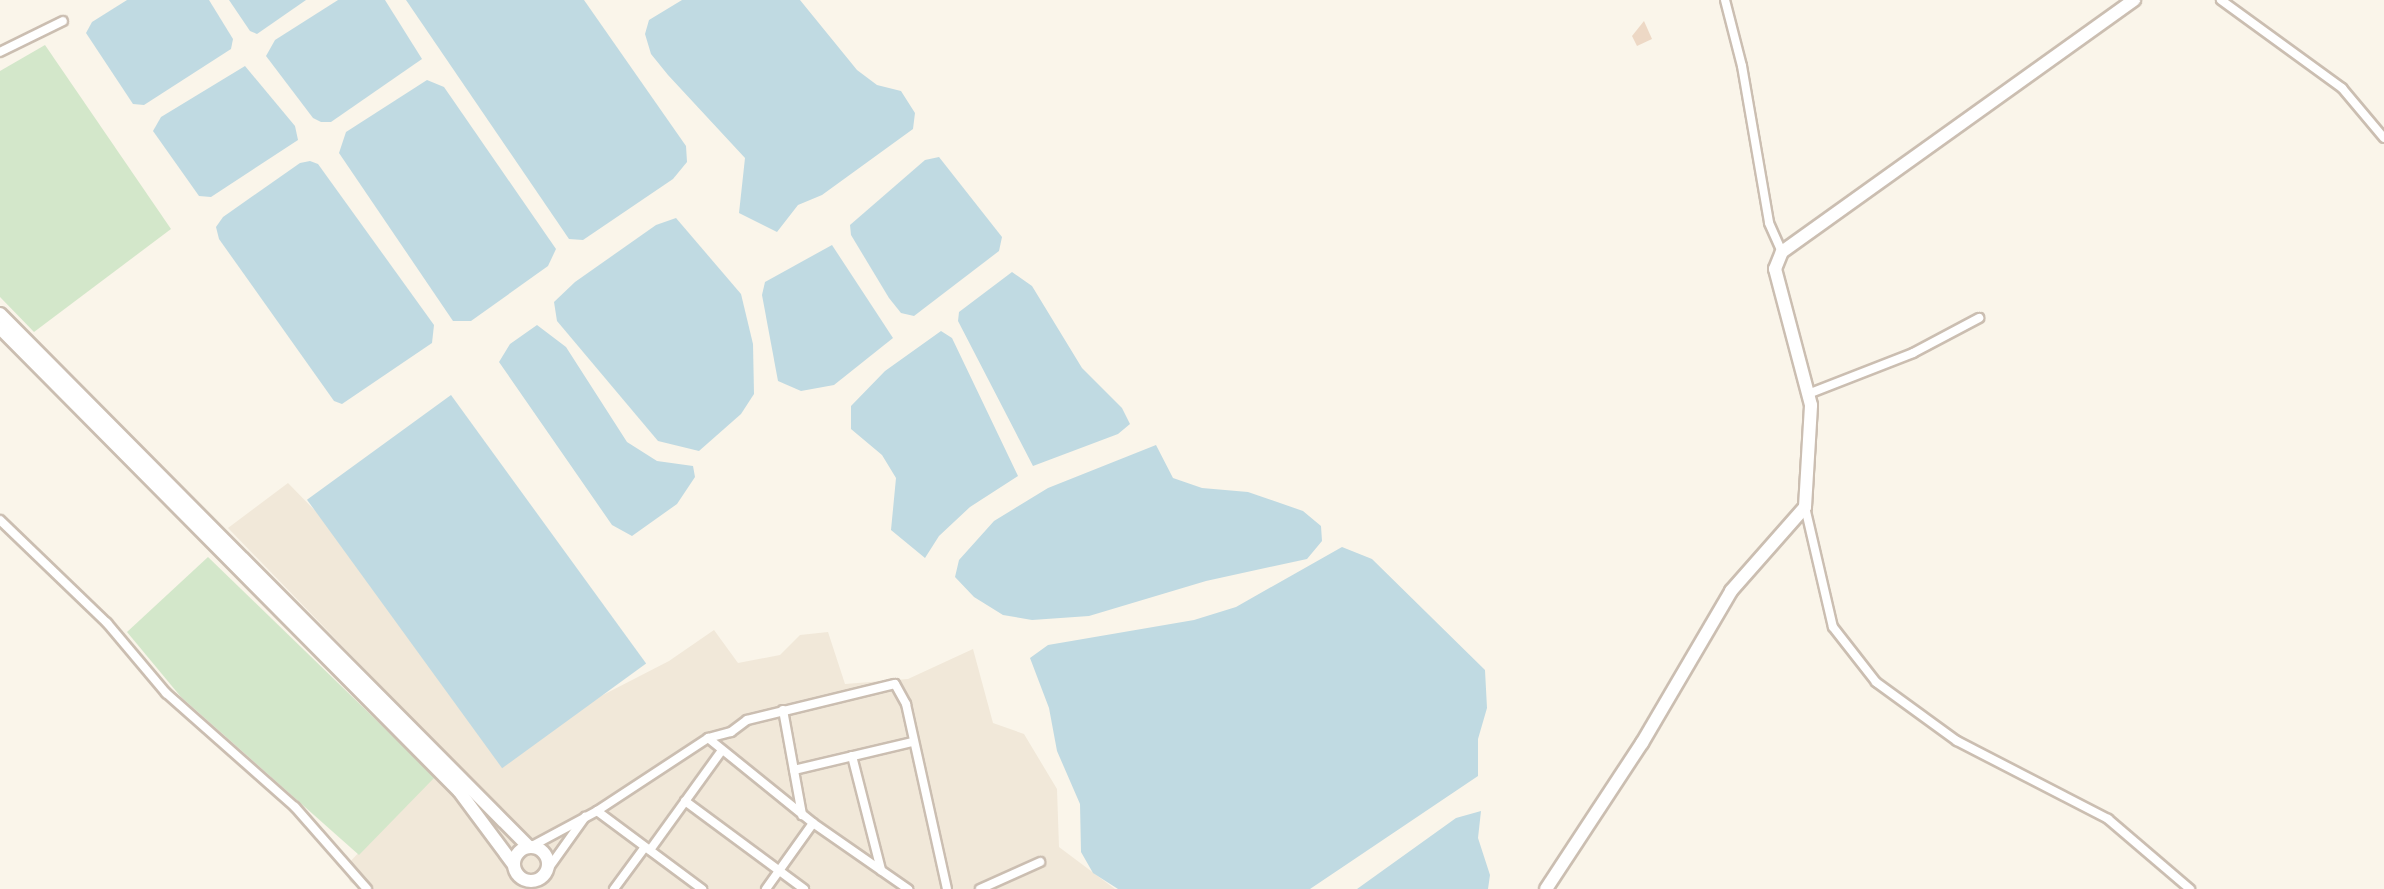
<!DOCTYPE html>
<style>
body{margin:0}
#map{position:relative;width:2384px;height:889px;overflow:hidden;background:#faf5ea;font-family:Cabin,sans-serif}
div>[style]{position:absolute}
.residential>*{inset:0;background:#f1e8d9}
.green>*{inset:0;background:#d3e7ca}
.water>*{inset:0;background:#c0dae2;transform-origin:0 0}
.building>*{inset:0;background:#edd8c5}
.roads{filter:drop-shadow(2px 0 #cbbeb1) drop-shadow(-2px 0 #cbbeb1) drop-shadow(0 2px #cbbeb1) drop-shadow(0 -2px #cbbeb1)}
.street>*{height:8px;margin:-4px;padding:0 4px;transform-origin:4px;border-radius:4px;background:#fff}
.secondary>*{height:12px;margin:-6px;padding:0 6px;transform-origin:6px;border-radius:6px;background:#fff}
.secondary>.ring{margin:-6px;padding:0;box-sizing:content-box;background:none;border:12px solid #fff;border-radius:50%}
span{translate:-50% -50%;white-space:nowrap;text-align:center;line-height:1.15;-webkit-text-stroke:4.5px #fdf9f0;paint-order:stroke}
</style>
<div id="map">
<div class="residential">
<div style="clip-path:polygon(288px 483px,531px 732px,669px 661px,714px 630px,738px 663px,780px 655px,800px 635px,828px 632px,845px 684px,908px 679px,973px 649px,993px 723px,1024px 734px,1057px 789px,1059px 847px,1115px 889px,362px 889px,350px 882px,345px 867px,450px 757px,228px 528px)"></div>
</div>
<div class="green">
<div style="clip-path:polygon(45px 45px,171px 229px,34px 332px,0 297px,0 71px)"></div>
<div style="clip-path:polygon(208px 557px,435px 777px,359px 855px,181px 697px,127px 632px)"></div>
</div>
<div class="water">
<div style="clip-path:polygon(127px 0,209px 0,233px 39px,231px 49px,144px 105px,133px 104px,86px 33px,92px 22px)"></div>
<div style="clip-path:polygon(229px 0,306px 0,257px 34px,250px 31px)"></div>
<div style="clip-path:polygon(338px 0,385px 0,422px 59px,331px 122px,321px 122px,313px 118px,266px 56px,275px 40px)"></div>
<div style="clip-path:polygon(406px 0,584px 0,686px 146px,687px 162px,673px 179px,583px 240px,569px 239px)"></div>
<div style="clip-path:polygon(682px 0,800px 0,857px 70px,877px 85px,901px 91px,915px 113px,913px 129px,822px 195px,798px 205px,777px 232px,739px 213px,745px 158px,668px 75px,651px 54px,645px 34px,649px 20px)"></div>
<div style="clip-path:polygon(245px 66px,295px 126px,298px 140px,211px 197px,199px 196px,153px 131px,161px 117px)"></div>
<div style="clip-path:polygon(427px 80px,444px 87px,556px 249px,548px 266px,471px 321px,453px 321px,339px 153px,346px 132px)"></div>
<div style="clip-path:polygon(939px 157px,1002px 237px,999px 251px,914px 316px,901px 313px,889px 298px,851px 235px,850px 225px,925px 160px)"></div>
<div style="clip-path:polygon(310px 161px,318px 164px,434px 325px,432px 343px,342px 404px,334px 401px,219px 239px,216px 227px,223px 217px,300px 163px)"></div>
<div style="clip-path:polygon(676px 218px,741px 294px,753px 344px,754px 394px,741px 414px,699px 451px,658px 441px,557px 321px,554px 302px,575px 282px,656px 225px)"></div>
<div style="clip-path:polygon(832px 245px,893px 338px,834px 385px,801px 391px,778px 381px,762px 295px,765px 282px)"></div>
<div style="clip-path:polygon(1012px 272px,1032px 286px,1082px 368px,1122px 408px,1130px 424px,1118px 434px,1033px 466px,958px 321px,959px 312px)"></div>
<div style="clip-path:polygon(537px 325px,566px 347px,627px 442px,657px 461px,693px 466px,695px 477px,677px 504px,632px 536px,612px 525px,499px 362px,510px 344px)"></div>
<div style="clip-path:polygon(941px 331px,952px 338px,1018px 476px,970px 507px,939px 536px,925px 558px,891px 530px,896px 478px,882px 455px,851px 429px,851px 406px,885px 371px)"></div>
<div style="left:451px;top:395px;width:332px;height:178px;rotate:54deg"></div>
<div style="clip-path:polygon(1156px 445px,1173px 478px,1202px 488px,1248px 492px,1303px 511px,1321px 526px,1322px 541px,1307px 559px,1206px 581px,1089px 616px,1032px 620px,1003px 615px,974px 597px,955px 577px,959px 560px,994px 521px,1048px 488px)"></div>
<div style="clip-path:polygon(1342px 547px,1372px 559px,1485px 670px,1487px 708px,1478px 739px,1478px 776px,1310px 889px,1118px 889px,1093px 873px,1081px 852px,1080px 804px,1057px 751px,1049px 708px,1030px 658px,1048px 645px,1194px 620px,1236px 607px)"></div>
<div style="clip-path:polygon(1481px 811px,1478px 838px,1490px 875px,1488px 889px,1357px 889px,1456px 818px)"></div>
</div>
<div class="building">
<div style="clip-path:polygon(1644px 21px,1652px 39px,1637px 46px,1632px 36px)"></div>
</div>
<div class="roads">
<div class="street">
<div style="left:1725px;top:0;width:68px;rotate:75.6deg"></div>
<div style="left:1742px;top:66px;width:159px;rotate:80.2deg"></div>
<div style="left:1769px;top:223px;width:32px;rotate:66deg"></div>
<div style="left:2221px;top:0;width:150px;rotate:36deg"></div>
<div style="left:2342px;top:88px;width:65px;rotate:50deg"></div>
<div style="left:0;top:52px;width:70px;rotate:-26.2deg"></div>
<div style="left:1808px;top:394px;width:113px;rotate:-21.3deg"></div>
<div style="left:1913px;top:353px;width:75px;rotate:-27.9deg"></div>
<div style="left:1805px;top:507px;width:123px;rotate:76.9deg"></div>
<div style="left:1833px;top:627px;width:70px;rotate:52deg"></div>
<div style="left:1876px;top:682px;width:100px;rotate:36.1deg"></div>
<div style="left:1957px;top:741px;width:170px;rotate:27.3deg"></div>
<div style="left:2108px;top:819px;width:108px;rotate:40.5deg"></div>
<div style="left:0;top:520px;width:149px;rotate:43.9deg"></div>
<div style="left:107px;top:623px;width:92px;rotate:49.9deg"></div>
<div style="left:166px;top:693px;width:172px;rotate:41.5deg"></div>
<div style="left:295px;top:807px;width:109px;rotate:48.7deg"></div>
<div style="left:783px;top:710px;width:107px;rotate:79.7deg"></div>
<div style="left:708px;top:738px;width:135px;rotate:39deg"></div>
<div style="left:813px;top:823px;width:116px;rotate:34.8deg"></div>
<div style="left:852px;top:756px;width:118px;rotate:75.7deg"></div>
<div style="left:794px;top:770px;width:121px;rotate:-13.3deg"></div>
<div style="left:685px;top:801px;width:148px;rotate:36.5deg"></div>
<div style="left:597px;top:811px;width:131px;rotate:36.6deg"></div>
<div style="left:532px;top:846px;width:74px;rotate:-28.3deg"></div>
<div style="left:597px;top:811px;width:133px;rotate:-33.3deg"></div>
<div style="left:708px;top:738px;width:24px;rotate:-15deg"></div>
<div style="left:731px;top:732px;width:20px;rotate:-37deg"></div>
<div style="left:747px;top:720px;width:152px;rotate:-13.7deg"></div>
<div style="left:895px;top:684px;width:23px;rotate:61deg"></div>
<div style="left:906px;top:704px;width:189px;rotate:77.5deg"></div>
<div style="left:650px;top:850px;width:123px;rotate:-54.2deg"></div>
<div style="left:548px;top:869px;width:64px;rotate:-54.6deg"></div>
<div style="left:614px;top:889px;width:52px;rotate:-53.6deg"></div>
<div style="left:766px;top:889px;width:81px;rotate:-54.5deg"></div>
<div style="left:980px;top:889px;width:66px;rotate:-24.2deg"></div>
</div>
<div class="secondary">
<div style="left:0;top:314px;width:751px;rotate:45.22deg"></div>
<div style="left:0;top:328px;width:652px;rotate:45.25deg"></div>
<div style="left:459px;top:791px;width:92px;rotate:53.4deg"></div>
<div class="ring" style="left:514px;top:847px;width:22px;height:22px"></div>
<div style="left:1546px;top:889px;width:175px;rotate:-56.7deg"></div>
<div style="left:1642px;top:743px;width:176px;rotate:-59.6deg"></div>
<div style="left:1731px;top:591px;width:112px;rotate:-48.6deg"></div>
<div style="left:1805px;top:507px;width:102px;rotate:-86.6deg"></div>
<div style="left:1811px;top:405px;width:141px;rotate:-104.8deg"></div>
<div style="left:1775px;top:269px;width:18px;rotate:-68deg"></div>
<div style="left:1782px;top:252px;width:433px;rotate:-35.6deg"></div>
</div>
</div>
</div>
